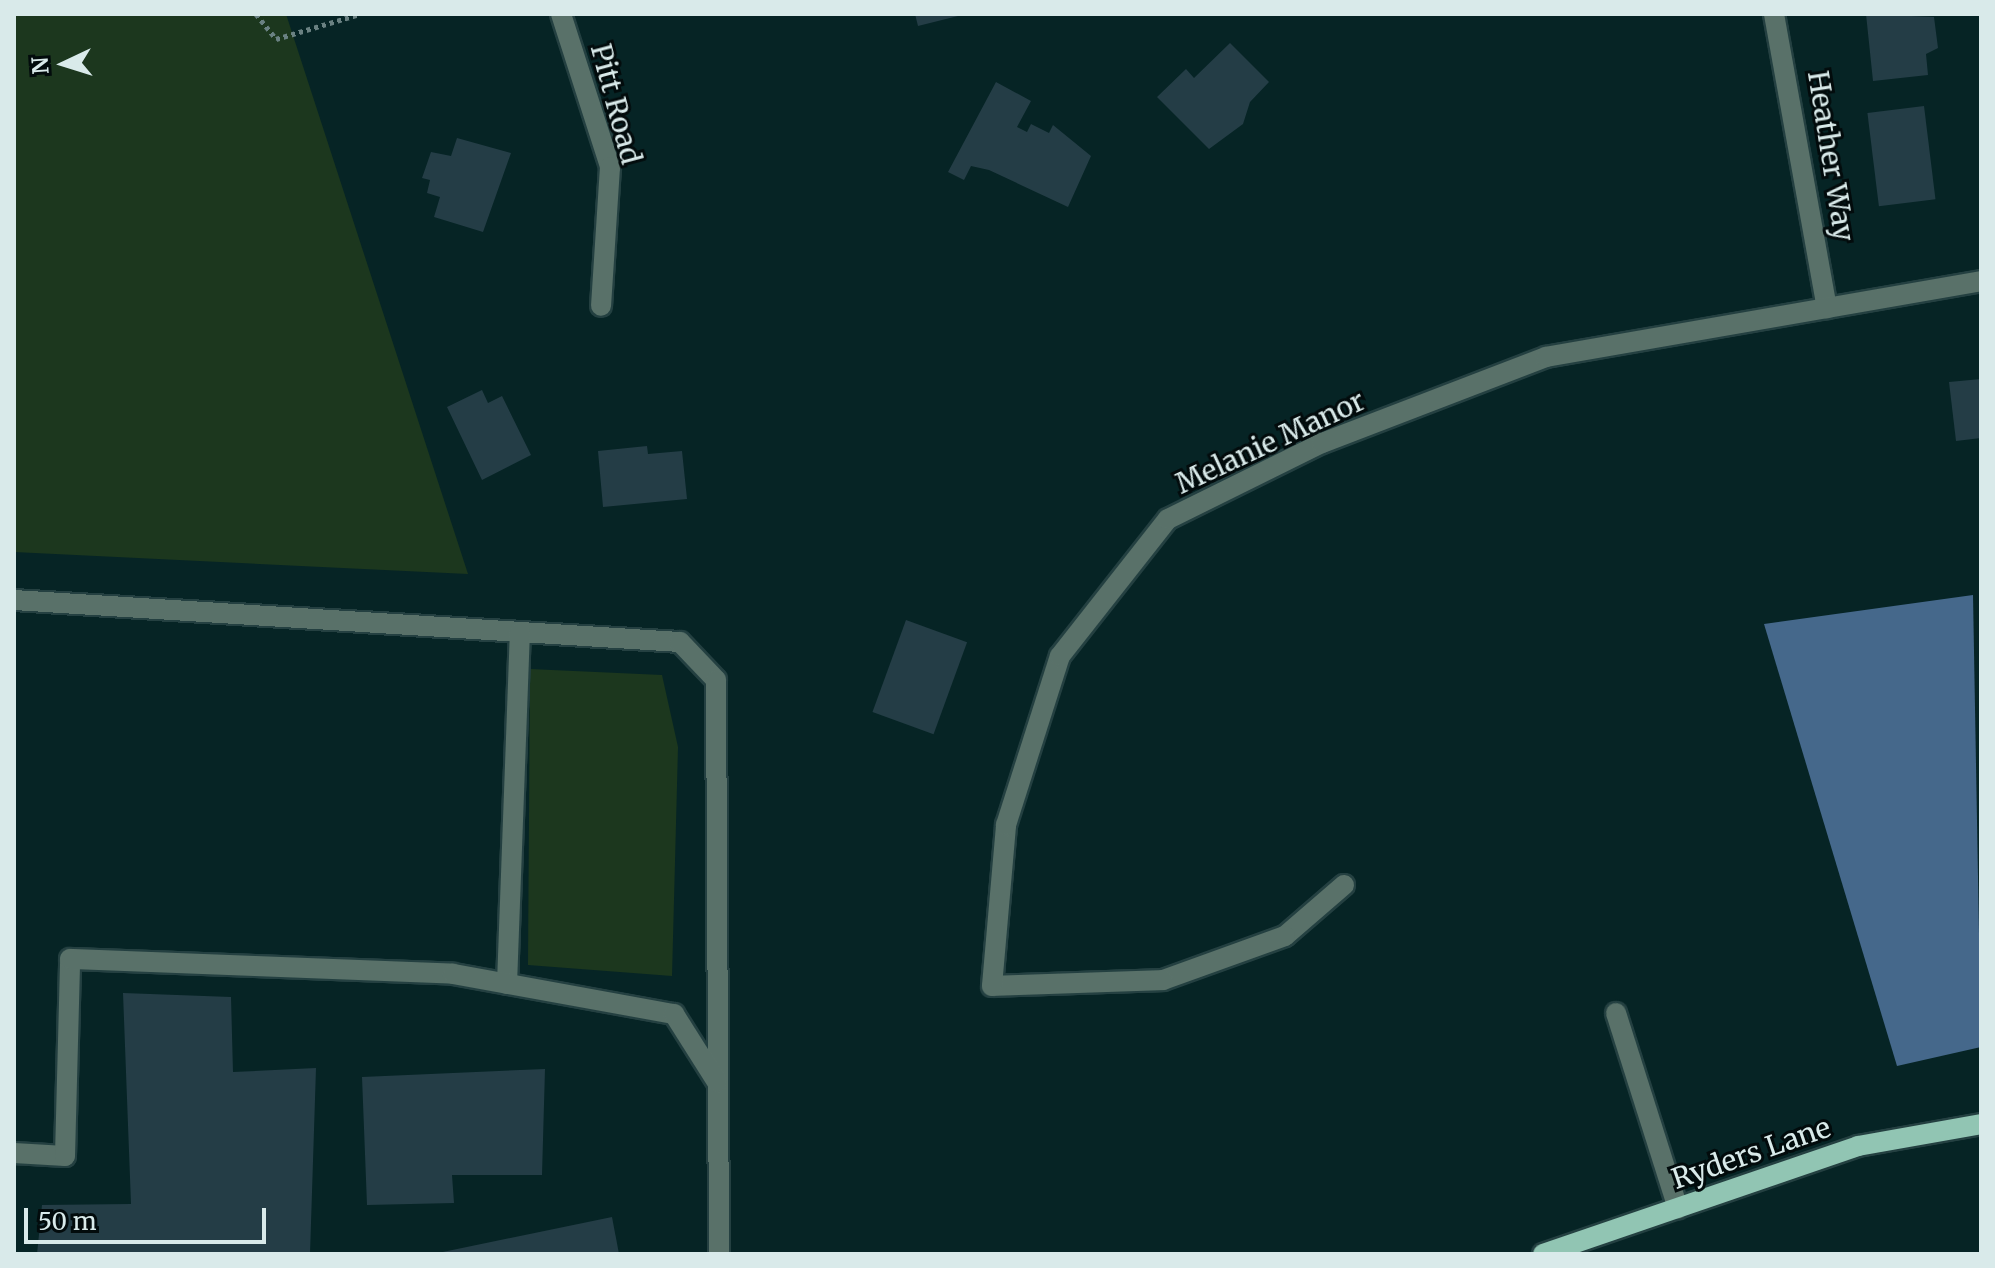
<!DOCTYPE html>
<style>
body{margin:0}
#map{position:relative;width:1995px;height:1268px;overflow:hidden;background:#062425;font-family:Merriweather,serif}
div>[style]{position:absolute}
.green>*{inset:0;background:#1c371e}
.water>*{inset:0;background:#45688b}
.building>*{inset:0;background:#243d46;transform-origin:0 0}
.path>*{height:5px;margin-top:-2.5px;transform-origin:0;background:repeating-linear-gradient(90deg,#6a8182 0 4px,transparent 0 8px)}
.roads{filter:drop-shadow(2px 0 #244041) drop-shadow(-2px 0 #244041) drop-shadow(0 2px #244041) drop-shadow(0 -2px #244041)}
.minor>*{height:20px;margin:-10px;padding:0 10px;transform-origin:10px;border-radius:10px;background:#597169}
.major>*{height:20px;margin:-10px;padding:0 10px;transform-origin:10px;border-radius:10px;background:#91c5b3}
span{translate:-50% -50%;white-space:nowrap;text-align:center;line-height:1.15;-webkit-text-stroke:6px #020b0c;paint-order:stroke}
.street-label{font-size:28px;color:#d9eaea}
.frame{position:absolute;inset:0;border:16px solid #d9eaea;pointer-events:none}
.north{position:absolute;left:24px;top:24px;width:80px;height:80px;-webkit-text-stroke:6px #020b0c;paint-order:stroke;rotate:266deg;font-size:22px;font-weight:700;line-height:32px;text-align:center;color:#d9eaea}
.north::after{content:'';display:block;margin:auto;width:28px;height:36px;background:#d9eaea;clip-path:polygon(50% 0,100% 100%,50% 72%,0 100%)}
.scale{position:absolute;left:24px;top:1208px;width:242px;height:36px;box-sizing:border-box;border:4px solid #d9eaea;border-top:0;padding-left:10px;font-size:24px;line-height:28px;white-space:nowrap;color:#d9eaea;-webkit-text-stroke:6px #020b0c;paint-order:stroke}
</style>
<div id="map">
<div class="green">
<div style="clip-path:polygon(14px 14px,286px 14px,468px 574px,14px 552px)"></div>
<div style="clip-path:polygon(530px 669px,662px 675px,678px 747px,672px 976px,528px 965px)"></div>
</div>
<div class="water">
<div style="clip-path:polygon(1973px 595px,1981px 1047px,1897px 1066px,1764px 624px)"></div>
</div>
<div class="building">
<div style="clip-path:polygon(915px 14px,962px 14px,962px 15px,918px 26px)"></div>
<div style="clip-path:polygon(1866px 14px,1934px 17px,1938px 48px,1926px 54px,1928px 75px,1873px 81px)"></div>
<div style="clip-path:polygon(1230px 43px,1269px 82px,1250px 102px,1243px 124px,1209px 149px,1157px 97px,1186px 69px,1194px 78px)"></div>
<div style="clip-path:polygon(996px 82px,1031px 101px,1017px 127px,1027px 132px,1031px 124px,1049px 133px,1053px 125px,1091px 156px,1068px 207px,989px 170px,971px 166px,964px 180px,948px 172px)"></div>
<div style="left:1924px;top:106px;width:94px;height:57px;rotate:83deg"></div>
<div style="clip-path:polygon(457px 138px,511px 153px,483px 232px,434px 217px,440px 197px,427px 193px,430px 180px,422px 178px,431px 152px,451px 156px)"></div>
<div style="clip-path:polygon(1981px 379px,1981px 438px,1956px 441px,1949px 382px)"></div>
<div style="clip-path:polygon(482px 390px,488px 403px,502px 396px,531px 455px,482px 480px,447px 407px)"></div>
<div style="clip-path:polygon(647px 446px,648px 454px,682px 451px,687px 499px,603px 507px,598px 451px)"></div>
<div style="left:906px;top:620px;width:65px;height:98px;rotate:20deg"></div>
<div style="clip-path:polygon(123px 993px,231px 997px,233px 1072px,316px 1068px,310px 1254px,37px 1254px,42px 1205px,131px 1204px)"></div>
<div style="clip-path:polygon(545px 1069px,542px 1175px,452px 1175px,454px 1203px,367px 1205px,362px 1077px)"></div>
<div style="clip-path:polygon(612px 1217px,619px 1254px,438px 1254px,438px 1253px)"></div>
</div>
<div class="path">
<div style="left:256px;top:14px;width:32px;rotate:51deg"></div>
<div style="left:276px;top:39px;width:88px;rotate:-16.6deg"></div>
</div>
<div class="roads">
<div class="minor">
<div style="left:561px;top:14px;width:161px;rotate:72.2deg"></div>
<div style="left:610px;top:167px;width:139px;rotate:93.7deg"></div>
<div style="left:1774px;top:14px;width:299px;rotate:79.8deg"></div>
<div style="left:14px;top:600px;width:667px;rotate:3.61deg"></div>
<div style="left:680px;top:642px;width:52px;rotate:46.5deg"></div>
<div style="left:716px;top:680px;width:574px;rotate:89.7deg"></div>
<div style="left:1344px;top:885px;width:78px;rotate:139.2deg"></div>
<div style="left:1285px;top:936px;width:130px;rotate:160.2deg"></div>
<div style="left:1163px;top:980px;width:171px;rotate:178deg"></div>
<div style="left:992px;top:986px;width:162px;rotate:-85deg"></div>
<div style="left:1006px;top:825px;width:177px;rotate:-72.3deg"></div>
<div style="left:1060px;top:656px;width:174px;rotate:-51.8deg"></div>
<div style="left:1168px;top:519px;width:172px;rotate:-26.3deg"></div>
<div style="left:1322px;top:443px;width:240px;rotate:-21deg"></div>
<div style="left:1546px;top:357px;width:442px;rotate:-9.9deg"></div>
<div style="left:507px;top:984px;width:352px;rotate:-87.9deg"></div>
<div style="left:1616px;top:1013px;width:205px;rotate:72.4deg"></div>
<div style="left:14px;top:1153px;width:51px;rotate:3.4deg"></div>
<div style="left:65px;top:1156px;width:197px;rotate:-88.5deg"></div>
<div style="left:70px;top:959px;width:383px;rotate:2.2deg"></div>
<div style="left:453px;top:974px;width:225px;rotate:10.3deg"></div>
<div style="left:674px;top:1014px;width:80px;rotate:57.7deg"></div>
</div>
<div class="major">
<div style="left:1543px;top:1254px;width:333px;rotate:-18.9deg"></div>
<div style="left:1858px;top:1146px;width:125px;rotate:-10.1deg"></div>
</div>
</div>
<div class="street-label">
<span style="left:616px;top:104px;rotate:75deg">Pitt Road</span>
<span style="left:1831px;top:156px;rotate:81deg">Heather Way</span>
<span style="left:1270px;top:442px;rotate:-25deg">Melanie Manor</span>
<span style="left:1751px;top:1153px;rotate:-19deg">Ryders Lane</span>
</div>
<div class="frame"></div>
<div class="north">N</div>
<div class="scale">50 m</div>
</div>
